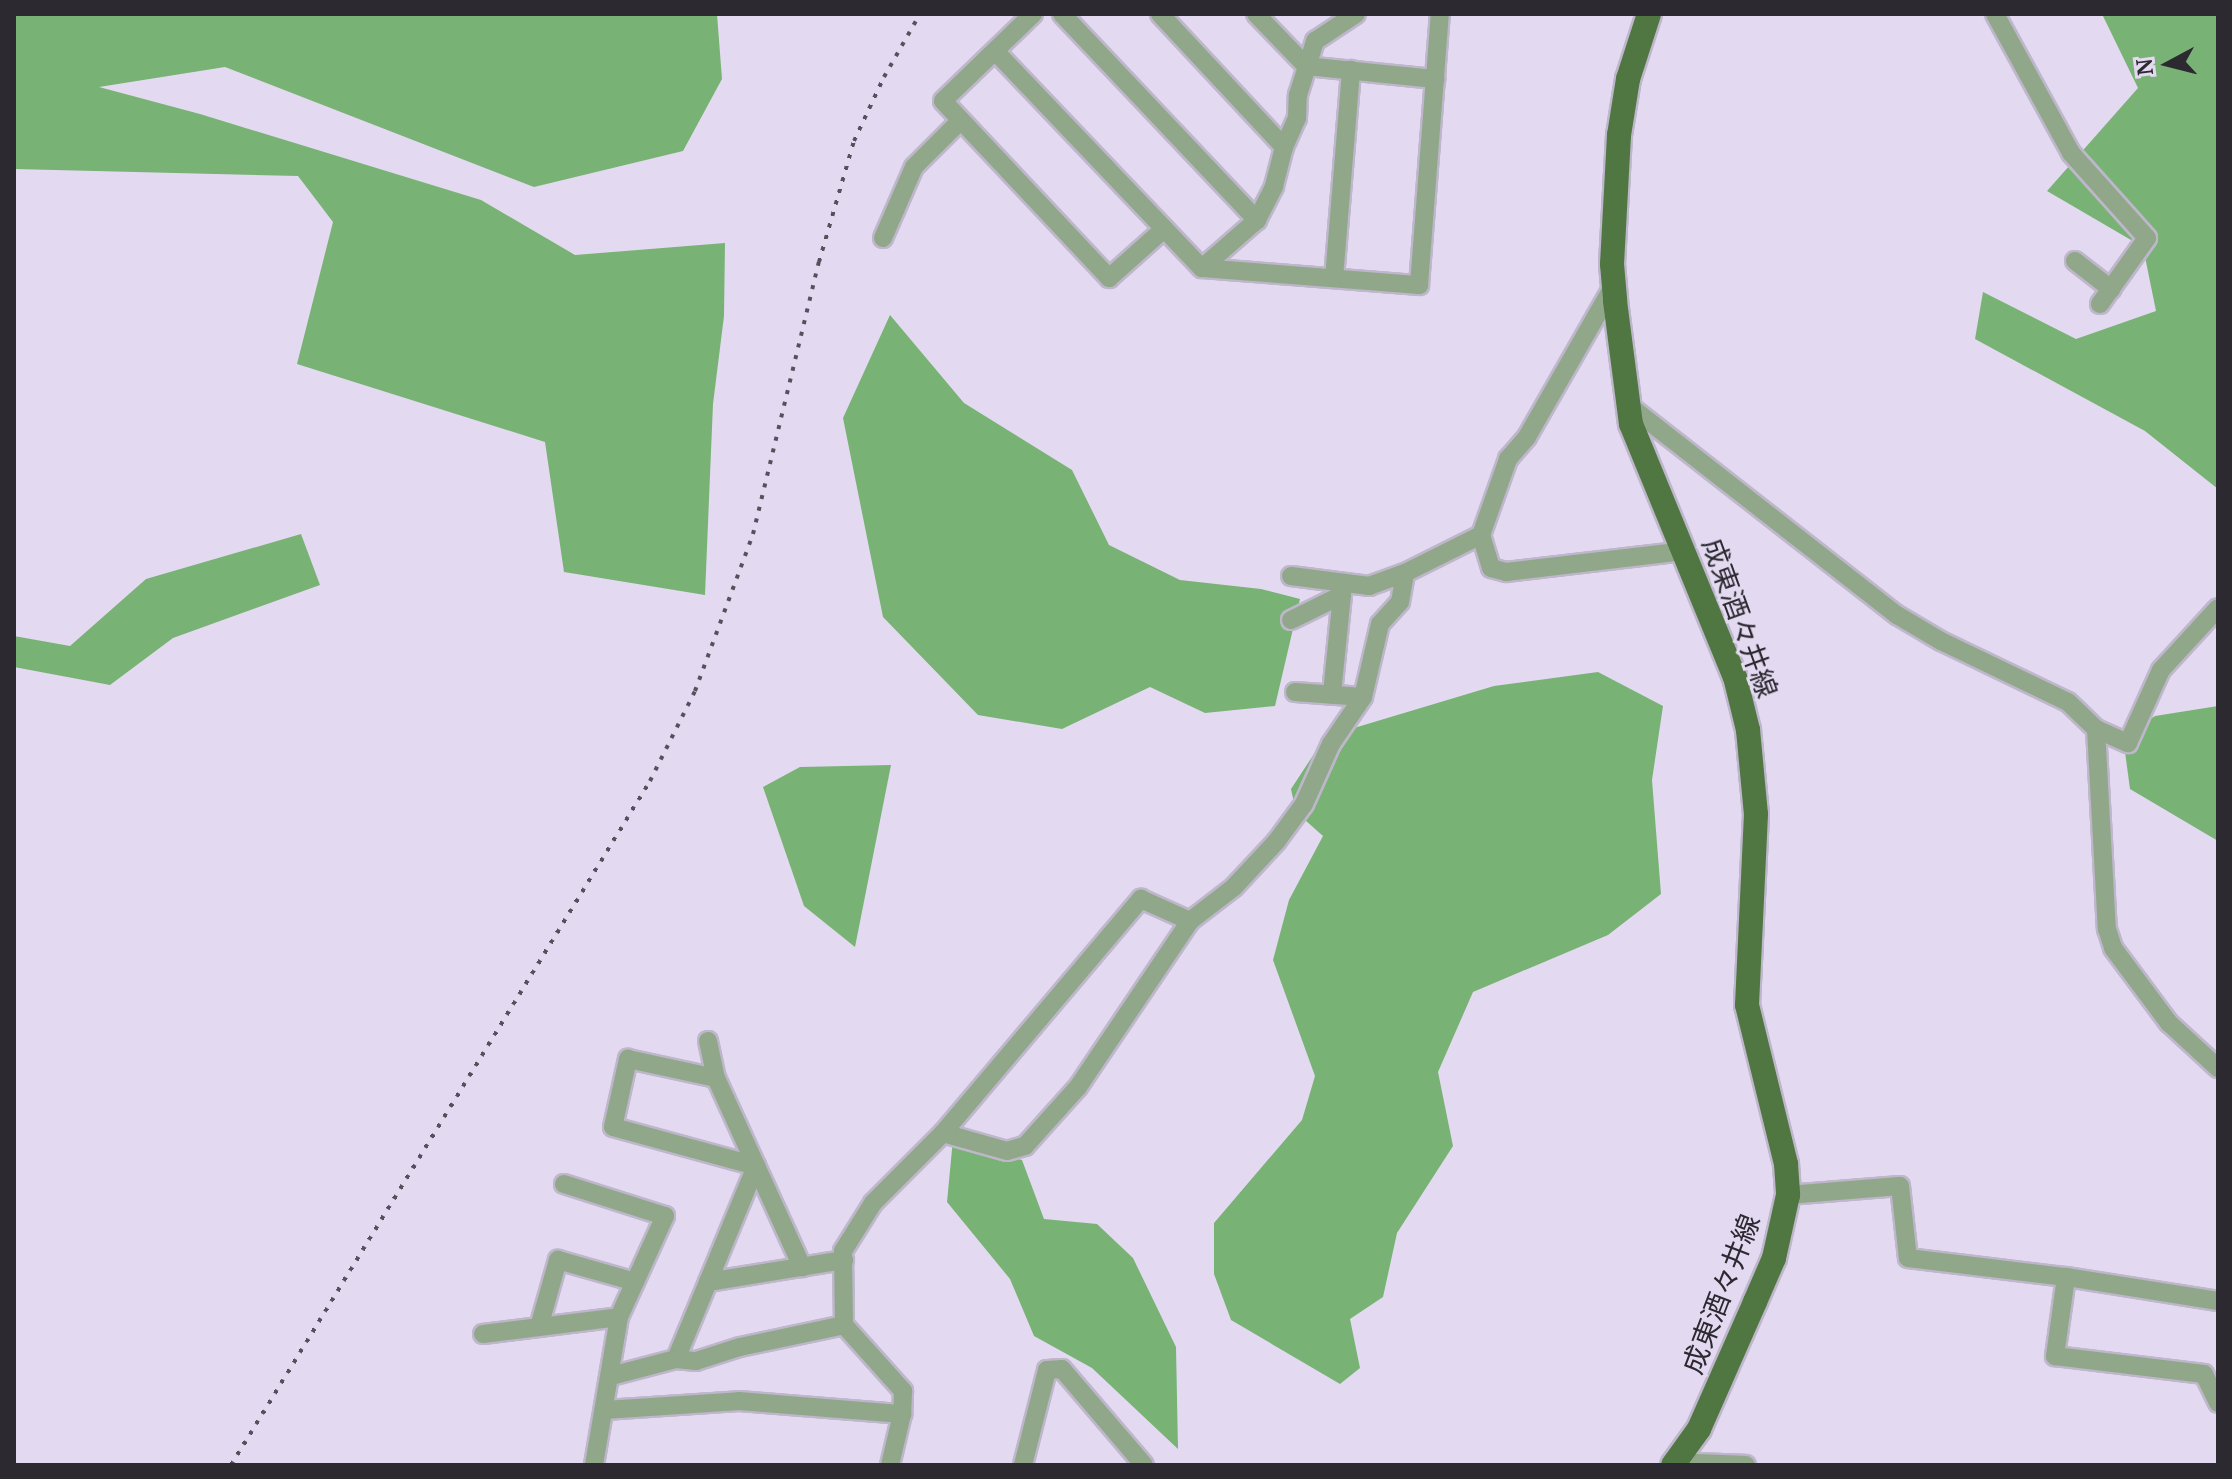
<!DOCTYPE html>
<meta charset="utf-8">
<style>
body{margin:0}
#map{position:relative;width:2232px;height:1479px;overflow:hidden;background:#e3daf1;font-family:"PT Serif","Noto Sans JP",serif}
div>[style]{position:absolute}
.forest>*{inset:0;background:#79b275}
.roads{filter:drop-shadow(2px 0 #beb7cb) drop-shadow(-2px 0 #beb7cb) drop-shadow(0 2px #beb7cb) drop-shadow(0 -2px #beb7cb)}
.street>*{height:18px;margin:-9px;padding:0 9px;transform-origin:9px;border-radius:9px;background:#91a78a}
.primary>*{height:24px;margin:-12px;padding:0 12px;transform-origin:12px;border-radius:12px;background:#507642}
.rail>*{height:4px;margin-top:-2px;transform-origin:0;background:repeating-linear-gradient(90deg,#55515c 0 4px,transparent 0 12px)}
span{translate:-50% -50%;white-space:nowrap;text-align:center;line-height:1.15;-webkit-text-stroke:6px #e3daf1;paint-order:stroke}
.street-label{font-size:28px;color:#2c2931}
.frame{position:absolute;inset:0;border:16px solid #2c2931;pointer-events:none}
.north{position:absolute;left:2128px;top:24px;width:80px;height:80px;-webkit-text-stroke:6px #e3daf1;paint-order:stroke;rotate:263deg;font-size:22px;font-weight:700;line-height:32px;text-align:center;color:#2c2931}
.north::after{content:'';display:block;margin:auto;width:28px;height:36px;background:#2c2931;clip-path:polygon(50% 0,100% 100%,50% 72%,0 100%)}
</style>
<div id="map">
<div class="forest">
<div style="clip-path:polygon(14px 14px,717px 14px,722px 79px,683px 151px,534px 187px,225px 67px,99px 87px,200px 114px,481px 200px,575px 255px,725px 243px,724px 316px,713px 404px,705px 595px,564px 572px,545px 442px,297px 364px,333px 222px,298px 176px,14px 169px)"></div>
<div style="clip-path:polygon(2102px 14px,2218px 14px,2218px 489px,2145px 431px,1975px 339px,1983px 292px,2076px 339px,2156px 311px,2143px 247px,2047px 191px,2138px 88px)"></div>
<div style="clip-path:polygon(890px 315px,964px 403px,1072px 470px,1109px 545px,1180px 580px,1261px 589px,1300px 599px,1275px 706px,1205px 713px,1150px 687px,1062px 729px,978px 715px,883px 617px,843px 418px)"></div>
<div style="clip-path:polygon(301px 534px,320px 585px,173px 638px,110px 685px,14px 667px,14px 636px,70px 646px,146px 579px)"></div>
<div style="clip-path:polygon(1598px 672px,1663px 706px,1652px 780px,1661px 894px,1608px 935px,1473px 992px,1438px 1072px,1453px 1146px,1397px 1233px,1383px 1297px,1350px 1319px,1360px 1368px,1340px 1384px,1231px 1320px,1214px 1274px,1214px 1223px,1302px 1120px,1315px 1076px,1273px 960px,1289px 900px,1323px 836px,1296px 812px,1291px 789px,1314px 754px,1334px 734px,1494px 686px)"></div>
<div style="clip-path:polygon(2218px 706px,2218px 841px,2130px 789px,2123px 737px,2155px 716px)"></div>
<div style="clip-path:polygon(891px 765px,855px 947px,804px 906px,763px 787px,800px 767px)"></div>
<div style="clip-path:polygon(953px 1139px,1022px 1160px,1044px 1219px,1097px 1224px,1133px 1258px,1176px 1347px,1178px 1449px,1092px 1368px,1034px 1336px,1010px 1279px,947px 1202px)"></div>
</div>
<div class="roads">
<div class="street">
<div style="left:1033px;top:14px;width:125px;rotate:136deg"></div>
<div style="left:943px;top:101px;width:243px;rotate:46.8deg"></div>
<div style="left:1109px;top:278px;width:74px;rotate:-41.7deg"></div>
<div style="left:1062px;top:14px;width:284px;rotate:46.6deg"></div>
<div style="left:1160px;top:14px;width:182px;rotate:47deg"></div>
<div style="left:1256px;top:14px;width:72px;rotate:46.1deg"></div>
<div style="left:1306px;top:66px;width:130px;rotate:5.8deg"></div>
<div style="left:1995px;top:14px;width:158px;rotate:61.3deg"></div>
<div style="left:2071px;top:153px;width:114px;rotate:48.2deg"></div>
<div style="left:2147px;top:238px;width:81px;rotate:125.5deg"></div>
<div style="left:995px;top:51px;width:300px;rotate:46.4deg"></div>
<div style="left:1202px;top:268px;width:218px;rotate:4.5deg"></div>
<div style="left:1419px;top:285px;width:272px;rotate:-85.6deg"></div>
<div style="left:883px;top:238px;width:77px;rotate:-66.4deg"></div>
<div style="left:914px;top:167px;width:65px;rotate:-45deg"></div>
<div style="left:2075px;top:261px;width:46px;rotate:37.9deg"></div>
<div style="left:1202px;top:268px;width:73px;rotate:-41.1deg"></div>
<div style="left:1257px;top:220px;width:38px;rotate:-63deg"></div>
<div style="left:1274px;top:186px;width:40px;rotate:-75.6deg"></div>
<div style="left:1284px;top:147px;width:32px;rotate:-66deg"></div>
<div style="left:1297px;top:118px;width:23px;rotate:-88deg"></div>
<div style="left:1298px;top:95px;width:57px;rotate:-72.5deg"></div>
<div style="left:1315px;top:41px;width:49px;rotate:-33.4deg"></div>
<div style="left:1334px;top:278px;width:209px;rotate:-85.3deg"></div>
<div style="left:1628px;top:405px;width:341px;rotate:38deg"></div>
<div style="left:1897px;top:615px;width:51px;rotate:30.6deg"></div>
<div style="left:1941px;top:641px;width:141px;rotate:25.7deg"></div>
<div style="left:2068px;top:702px;width:39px;rotate:44deg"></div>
<div style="left:2096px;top:729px;width:35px;rotate:24deg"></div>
<div style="left:2128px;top:743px;width:80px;rotate:-65.7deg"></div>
<div style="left:2161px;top:670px;width:84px;rotate:-47.4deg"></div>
<div style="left:1481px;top:535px;width:34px;rotate:73deg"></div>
<div style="left:1491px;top:568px;width:16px;rotate:15deg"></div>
<div style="left:1506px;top:572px;width:179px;rotate:-6.7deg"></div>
<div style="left:1291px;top:576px;width:79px;rotate:7.3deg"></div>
<div style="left:1369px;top:586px;width:38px;rotate:-20deg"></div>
<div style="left:1291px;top:620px;width:57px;rotate:-26.1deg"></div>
<div style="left:1342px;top:595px;width:100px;rotate:95.8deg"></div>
<div style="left:1295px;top:692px;width:68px;rotate:4.2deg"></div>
<div style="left:2096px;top:729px;width:200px;rotate:86.9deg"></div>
<div style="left:2107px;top:929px;width:20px;rotate:72deg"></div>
<div style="left:2113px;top:948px;width:94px;rotate:53.3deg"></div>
<div style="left:2169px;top:1023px;width:67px;rotate:42.6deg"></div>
<div style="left:708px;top:1041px;width:38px;rotate:78deg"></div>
<div style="left:716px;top:1078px;width:208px;rotate:65.5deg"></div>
<div style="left:943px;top:1133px;width:66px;rotate:15.7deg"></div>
<div style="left:1007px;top:1151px;width:19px;rotate:-16deg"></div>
<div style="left:1025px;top:1146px;width:79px;rotate:-48.1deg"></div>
<div style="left:1078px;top:1087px;width:200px;rotate:-56deg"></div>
<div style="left:1190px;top:921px;width:56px;rotate:-37.7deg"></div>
<div style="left:1234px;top:887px;width:62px;rotate:-47deg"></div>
<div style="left:1276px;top:842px;width:47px;rotate:-53.6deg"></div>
<div style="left:1304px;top:804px;width:66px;rotate:-65.8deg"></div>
<div style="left:1331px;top:744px;width:57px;rotate:-55.8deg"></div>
<div style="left:1363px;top:697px;width:75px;rotate:-76.9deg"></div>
<div style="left:1380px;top:624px;width:30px;rotate:-48deg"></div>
<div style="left:1400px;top:602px;width:29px;rotate:-80deg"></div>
<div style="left:1405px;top:573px;width:85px;rotate:-26.6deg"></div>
<div style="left:1481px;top:535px;width:81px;rotate:-70.4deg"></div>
<div style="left:1508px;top:459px;width:29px;rotate:-49deg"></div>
<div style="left:1527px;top:437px;width:175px;rotate:-60.2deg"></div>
<div style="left:564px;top:1184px;width:106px;rotate:17.6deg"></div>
<div style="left:665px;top:1216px;width:111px;rotate:114.5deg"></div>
<div style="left:619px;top:1317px;width:150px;rotate:99.6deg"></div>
<div style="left:1788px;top:1195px;width:112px;rotate:-4.6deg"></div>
<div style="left:1900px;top:1186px;width:72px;rotate:83.7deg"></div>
<div style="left:1908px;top:1258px;width:159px;rotate:6.9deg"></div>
<div style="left:708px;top:1282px;width:126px;rotate:-67.5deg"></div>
<div style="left:756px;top:1166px;width:148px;rotate:-164.7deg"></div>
<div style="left:613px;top:1127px;width:70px;rotate:-77.6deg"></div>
<div style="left:628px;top:1059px;width:90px;rotate:12.2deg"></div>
<div style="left:2218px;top:1301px;width:154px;rotate:-171deg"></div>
<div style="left:2066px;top:1277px;width:80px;rotate:97.9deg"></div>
<div style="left:2055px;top:1356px;width:150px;rotate:6.9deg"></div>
<div style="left:2204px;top:1374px;width:32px;rotate:64deg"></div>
<div style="left:844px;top:1325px;width:89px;rotate:48.2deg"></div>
<div style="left:903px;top:1391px;width:23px;rotate:92deg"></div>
<div style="left:539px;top:1327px;width:70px;rotate:-74.2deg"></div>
<div style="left:558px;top:1260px;width:80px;rotate:15.9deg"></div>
<div style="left:483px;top:1334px;width:137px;rotate:-7.1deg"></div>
<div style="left:676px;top:1359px;width:83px;rotate:-67.4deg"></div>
<div style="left:708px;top:1282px;width:138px;rotate:-9.2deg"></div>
<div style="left:611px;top:1376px;width:67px;rotate:-14.7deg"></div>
<div style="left:676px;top:1359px;width:20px;rotate:6deg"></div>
<div style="left:696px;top:1361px;width:46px;rotate:-17.7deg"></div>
<div style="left:740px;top:1347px;width:106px;rotate:-11.9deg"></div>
<div style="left:844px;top:1325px;width:74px;rotate:-90.8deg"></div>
<div style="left:843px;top:1251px;width:57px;rotate:-58deg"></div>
<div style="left:873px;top:1203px;width:99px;rotate:-45deg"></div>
<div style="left:943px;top:1133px;width:307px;rotate:-49.8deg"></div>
<div style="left:1141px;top:899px;width:54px;rotate:24.2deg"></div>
<div style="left:605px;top:1410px;width:134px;rotate:-3.8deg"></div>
<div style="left:739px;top:1401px;width:164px;rotate:4.6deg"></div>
<div style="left:902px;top:1414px;width:52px;rotate:103.2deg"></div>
<div style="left:1675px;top:1462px;width:71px;rotate:2.4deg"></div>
<div style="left:1023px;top:1465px;width:98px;rotate:-75.8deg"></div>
<div style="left:1047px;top:1370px;width:15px;rotate:-4deg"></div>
<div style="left:1062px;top:1369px;width:126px;rotate:49.5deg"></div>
</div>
<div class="primary">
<div style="left:1649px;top:14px;width:68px;rotate:107.9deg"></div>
<div style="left:1628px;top:79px;width:57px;rotate:99.1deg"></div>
<div style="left:1619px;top:135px;width:129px;rotate:93.1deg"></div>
<div style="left:1612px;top:264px;width:37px;rotate:85deg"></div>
<div style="left:1615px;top:301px;width:124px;rotate:82.6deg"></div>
<div style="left:1631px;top:424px;width:274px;rotate:67.7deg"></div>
<div style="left:1735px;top:677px;width:55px;rotate:76.2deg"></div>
<div style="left:1748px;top:730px;width:84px;rotate:84.6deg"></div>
<div style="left:1756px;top:814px;width:191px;rotate:92.7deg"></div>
<div style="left:1747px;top:1005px;width:164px;rotate:76.2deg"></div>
<div style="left:1786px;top:1164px;width:31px;rotate:86deg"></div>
<div style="left:1788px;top:1195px;width:65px;rotate:102.5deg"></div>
<div style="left:1774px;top:1258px;width:48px;rotate:113.4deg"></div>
<div style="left:1755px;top:1302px;width:139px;rotate:113.8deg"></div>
<div style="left:1699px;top:1429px;width:44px;rotate:125.8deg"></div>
</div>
</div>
<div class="rail">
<div style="left:231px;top:1465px;width:802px;rotate:-58.51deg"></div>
<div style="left:650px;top:781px;width:101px;rotate:-63.4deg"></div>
<div style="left:695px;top:691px;width:167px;rotate:-69.7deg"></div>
<div style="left:753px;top:534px;width:280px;rotate:-76.4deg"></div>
<div style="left:819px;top:262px;width:126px;rotate:-73.9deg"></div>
<div style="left:854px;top:141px;width:71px;rotate:-64.9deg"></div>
<div style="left:884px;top:77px;width:73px;rotate:-60.3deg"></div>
</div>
<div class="street-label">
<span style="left:1740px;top:618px;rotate:70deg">成東酒々井線</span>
<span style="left:1721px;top:1294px;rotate:-69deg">成東酒々井線</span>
</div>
<div class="frame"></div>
<div class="north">N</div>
</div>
